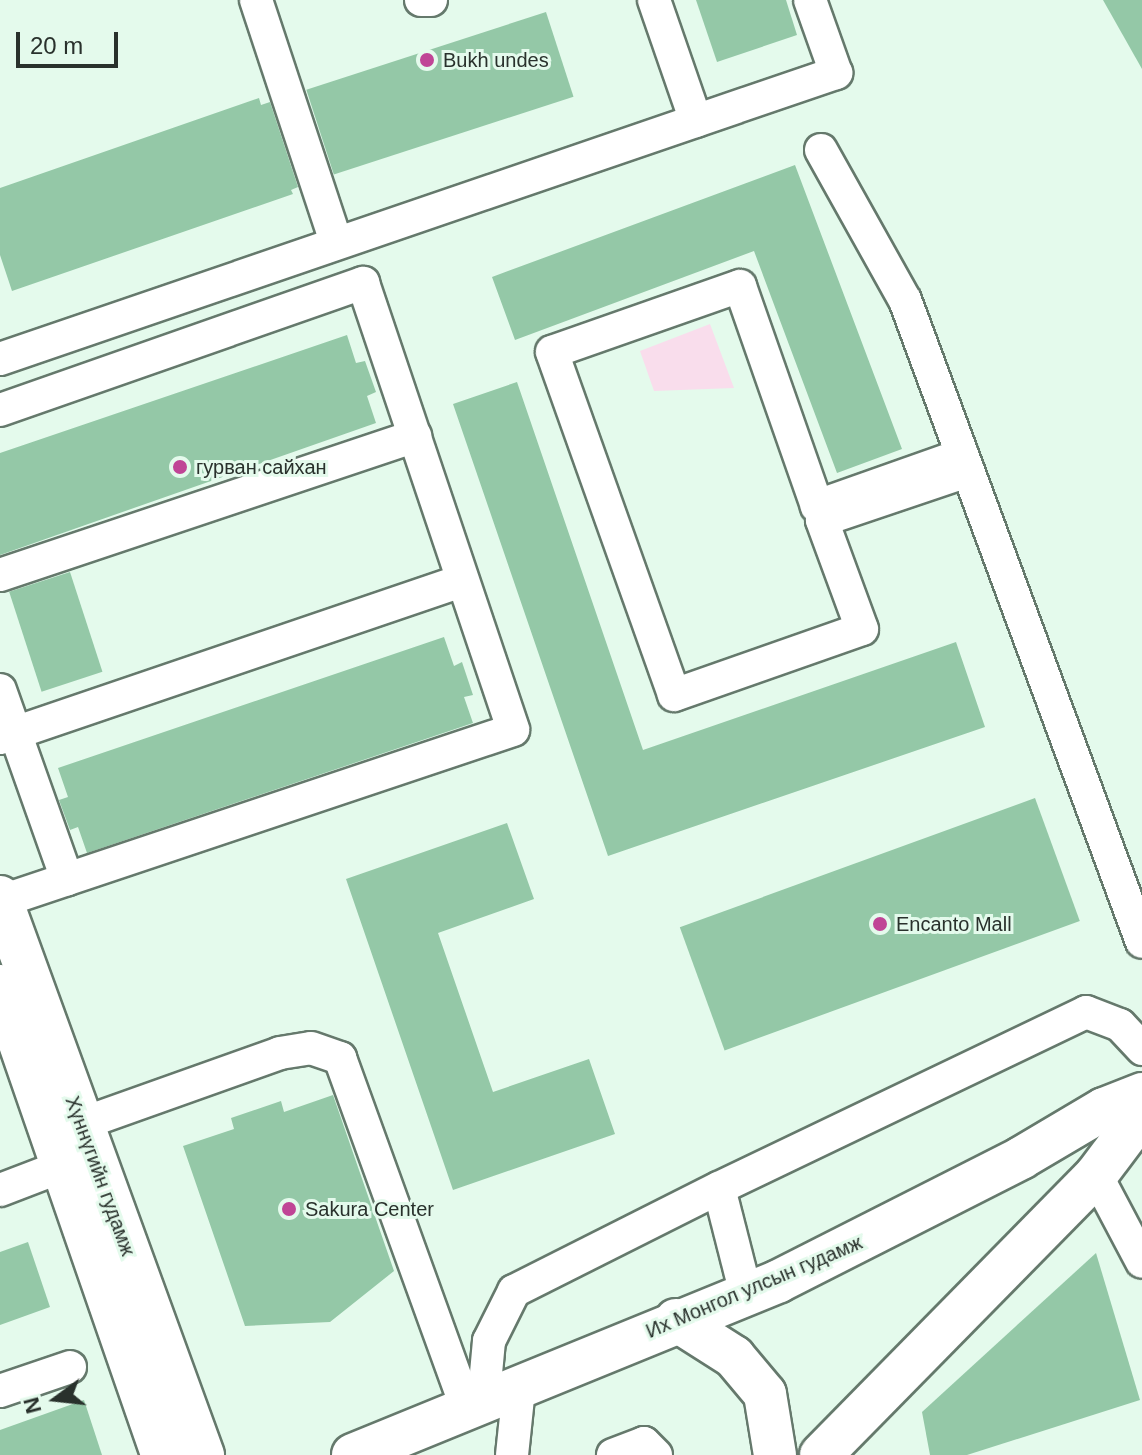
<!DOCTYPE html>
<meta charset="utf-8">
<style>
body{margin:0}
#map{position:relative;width:1142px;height:1455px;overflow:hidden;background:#e4faec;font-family:Arial,sans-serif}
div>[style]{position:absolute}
.green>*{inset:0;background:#f9ddec}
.building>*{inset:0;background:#94c8a7;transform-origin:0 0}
.roads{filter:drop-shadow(2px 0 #65796c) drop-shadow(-2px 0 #65796c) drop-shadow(0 2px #65796c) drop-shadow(0 -2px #65796c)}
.minor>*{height:32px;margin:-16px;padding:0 16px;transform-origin:16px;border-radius:16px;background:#fff}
.major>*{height:42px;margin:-21px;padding:0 21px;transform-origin:21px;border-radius:21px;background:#fff}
.dots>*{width:22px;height:22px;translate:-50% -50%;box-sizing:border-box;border:4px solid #e4faec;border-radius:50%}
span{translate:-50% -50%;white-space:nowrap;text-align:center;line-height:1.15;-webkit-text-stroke:6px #e4faec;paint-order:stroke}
.poi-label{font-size:20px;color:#29312c}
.left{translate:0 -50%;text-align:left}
.street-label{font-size:20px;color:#29312c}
.north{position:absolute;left:16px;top:1359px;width:80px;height:80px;-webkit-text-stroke:6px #e4faec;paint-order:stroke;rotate:255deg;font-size:22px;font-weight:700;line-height:32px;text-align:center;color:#29312c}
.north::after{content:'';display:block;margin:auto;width:28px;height:36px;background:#29312c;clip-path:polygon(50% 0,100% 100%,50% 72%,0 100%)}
.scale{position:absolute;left:16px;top:32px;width:102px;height:36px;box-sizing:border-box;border:4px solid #29312c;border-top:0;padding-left:10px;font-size:24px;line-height:28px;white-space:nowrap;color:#29312c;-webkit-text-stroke:6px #e4faec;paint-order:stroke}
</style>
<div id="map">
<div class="green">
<div style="clip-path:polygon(710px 324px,734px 388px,654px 391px,640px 351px)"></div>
</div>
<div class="building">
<div style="clip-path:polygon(696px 0,786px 0,797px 35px,717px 62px)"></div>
<div style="clip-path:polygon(1103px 0,1142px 0,1142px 69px)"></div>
<div style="left:546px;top:12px;width:89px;height:252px;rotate:72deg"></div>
<div style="clip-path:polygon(259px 98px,261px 105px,270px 102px,298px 187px,291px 190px,293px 194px,12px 291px,0 255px,0 188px)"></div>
<div style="clip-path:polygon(795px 165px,902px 449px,837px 473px,754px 251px,515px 340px,492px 277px)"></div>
<div style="clip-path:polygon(347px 335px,356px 363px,365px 361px,376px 392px,367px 396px,376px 423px,0 555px,0 453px)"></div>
<div style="clip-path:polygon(517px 382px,643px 750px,956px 642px,985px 727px,608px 856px,453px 404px)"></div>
<div style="left:70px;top:572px;width:105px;height:64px;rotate:72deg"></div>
<div style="clip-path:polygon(444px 637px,454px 666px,462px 662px,473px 695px,464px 697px,473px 723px,87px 853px,78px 827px,70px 830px,59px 800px,68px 797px,58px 768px)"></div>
<div style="left:1035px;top:798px;width:131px;height:378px;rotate:70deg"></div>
<div style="clip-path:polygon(507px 823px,534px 899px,438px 933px,493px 1092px,589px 1059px,615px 1134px,453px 1190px,346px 879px)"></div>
<div style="clip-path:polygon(333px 1095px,394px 1271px,330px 1322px,245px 1326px,183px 1146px,234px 1129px,231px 1118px,281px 1101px,284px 1112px)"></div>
<div style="clip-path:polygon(28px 1242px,50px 1307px,0 1325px,0 1252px)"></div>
<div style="clip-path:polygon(1096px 1253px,1140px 1400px,967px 1455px,930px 1455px,922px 1412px)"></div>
<div style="clip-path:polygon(84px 1400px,102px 1455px,0 1455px,0 1430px)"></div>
</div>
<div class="roads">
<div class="minor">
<div style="left:256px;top:0;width:255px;rotate:71.7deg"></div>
<div style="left:421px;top:0;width:10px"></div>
<div style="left:654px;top:0;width:128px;rotate:70.9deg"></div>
<div style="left:821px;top:150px;width:172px;rotate:60.8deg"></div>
<div style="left:905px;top:300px;width:684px;rotate:69.74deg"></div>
<div style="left:0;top:359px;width:884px;rotate:-18.89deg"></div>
<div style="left:836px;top:73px;width:77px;rotate:-109.6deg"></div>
<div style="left:0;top:410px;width:385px;rotate:-19.3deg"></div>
<div style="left:363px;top:283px;width:471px;rotate:71.4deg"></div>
<div style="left:513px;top:730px;width:539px;rotate:161.5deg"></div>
<div style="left:962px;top:455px;width:154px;rotate:160.6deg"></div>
<div style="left:817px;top:506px;width:233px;rotate:-109.3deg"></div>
<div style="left:740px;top:286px;width:199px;rotate:160.7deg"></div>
<div style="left:552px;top:352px;width:364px;rotate:70.4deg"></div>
<div style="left:674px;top:695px;width:199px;rotate:-19.3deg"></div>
<div style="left:862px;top:629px;width:116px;rotate:-110.2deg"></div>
<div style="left:822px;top:520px;width:154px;rotate:-18.6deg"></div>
<div style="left:0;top:575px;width:438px;rotate:-18.5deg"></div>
<div style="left:0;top:690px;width:201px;rotate:70.5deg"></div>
<div style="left:0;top:738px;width:488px;rotate:-18.8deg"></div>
<div style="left:81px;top:1124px;width:211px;rotate:-19.6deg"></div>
<div style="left:280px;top:1053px;width:31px;rotate:-9deg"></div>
<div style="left:311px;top:1048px;width:31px;rotate:19deg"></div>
<div style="left:340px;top:1058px;width:375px;rotate:70.1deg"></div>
<div style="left:1096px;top:1175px;width:98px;rotate:62.1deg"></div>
<div style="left:0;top:1190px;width:67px;rotate:-20.9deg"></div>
<div style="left:746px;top:1294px;width:109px;rotate:-104.3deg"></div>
<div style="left:719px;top:1188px;width:407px;rotate:-25.6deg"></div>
<div style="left:1086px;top:1012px;width:36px;rotate:21deg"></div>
<div style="left:1120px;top:1025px;width:33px;rotate:47deg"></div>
<div style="left:0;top:1391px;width:74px;rotate:-18.9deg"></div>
<div style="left:489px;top:1401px;width:17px;rotate:-103deg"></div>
<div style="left:485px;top:1384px;width:43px;rotate:-84.7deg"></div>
<div style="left:489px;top:1341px;width:56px;rotate:-63.4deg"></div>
<div style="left:514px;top:1291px;width:229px;rotate:-26.7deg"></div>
<div style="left:512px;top:1455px;width:67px;rotate:-84deg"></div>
<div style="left:613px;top:1455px;width:33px;rotate:-21deg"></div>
<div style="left:644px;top:1443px;width:17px;rotate:45deg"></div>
</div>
<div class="major">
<div style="left:0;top:897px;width:594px;rotate:70.01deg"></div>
<div style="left:0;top:986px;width:496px;rotate:70.9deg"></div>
<div style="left:676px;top:1320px;width:69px;rotate:32.5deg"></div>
<div style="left:734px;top:1357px;width:48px;rotate:50deg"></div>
<div style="left:765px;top:1394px;width:62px;rotate:80.7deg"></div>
<div style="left:353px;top:1455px;width:460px;rotate:-22.2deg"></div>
<div style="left:779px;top:1281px;width:271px;rotate:-26.9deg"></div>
<div style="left:1021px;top:1158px;width:96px;rotate:-30.6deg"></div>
<div style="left:1104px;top:1109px;width:41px;rotate:-21.5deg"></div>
<div style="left:821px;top:1455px;width:392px;rotate:-45.5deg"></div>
<div style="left:1096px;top:1175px;width:76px;rotate:-53deg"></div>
</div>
</div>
<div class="dots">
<div style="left:427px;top:60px;background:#c04596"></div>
<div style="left:180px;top:467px;background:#c04596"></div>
<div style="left:880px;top:924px;background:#c04596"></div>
<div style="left:289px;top:1209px;background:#c04596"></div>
</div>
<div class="poi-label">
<span class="left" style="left:443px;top:60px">Bukh undes</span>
<span class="left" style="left:196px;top:467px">гурван сайхан</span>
<span class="left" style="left:896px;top:924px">Encanto Mall</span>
<span class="left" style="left:305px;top:1209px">Sakura Center</span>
</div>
<div class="street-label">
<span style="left:100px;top:1176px;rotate:70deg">Хүннүгийн гудамж</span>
<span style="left:754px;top:1287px;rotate:-23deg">Их Монгол улсын гудамж</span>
</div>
<div class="north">N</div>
<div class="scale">20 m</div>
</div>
